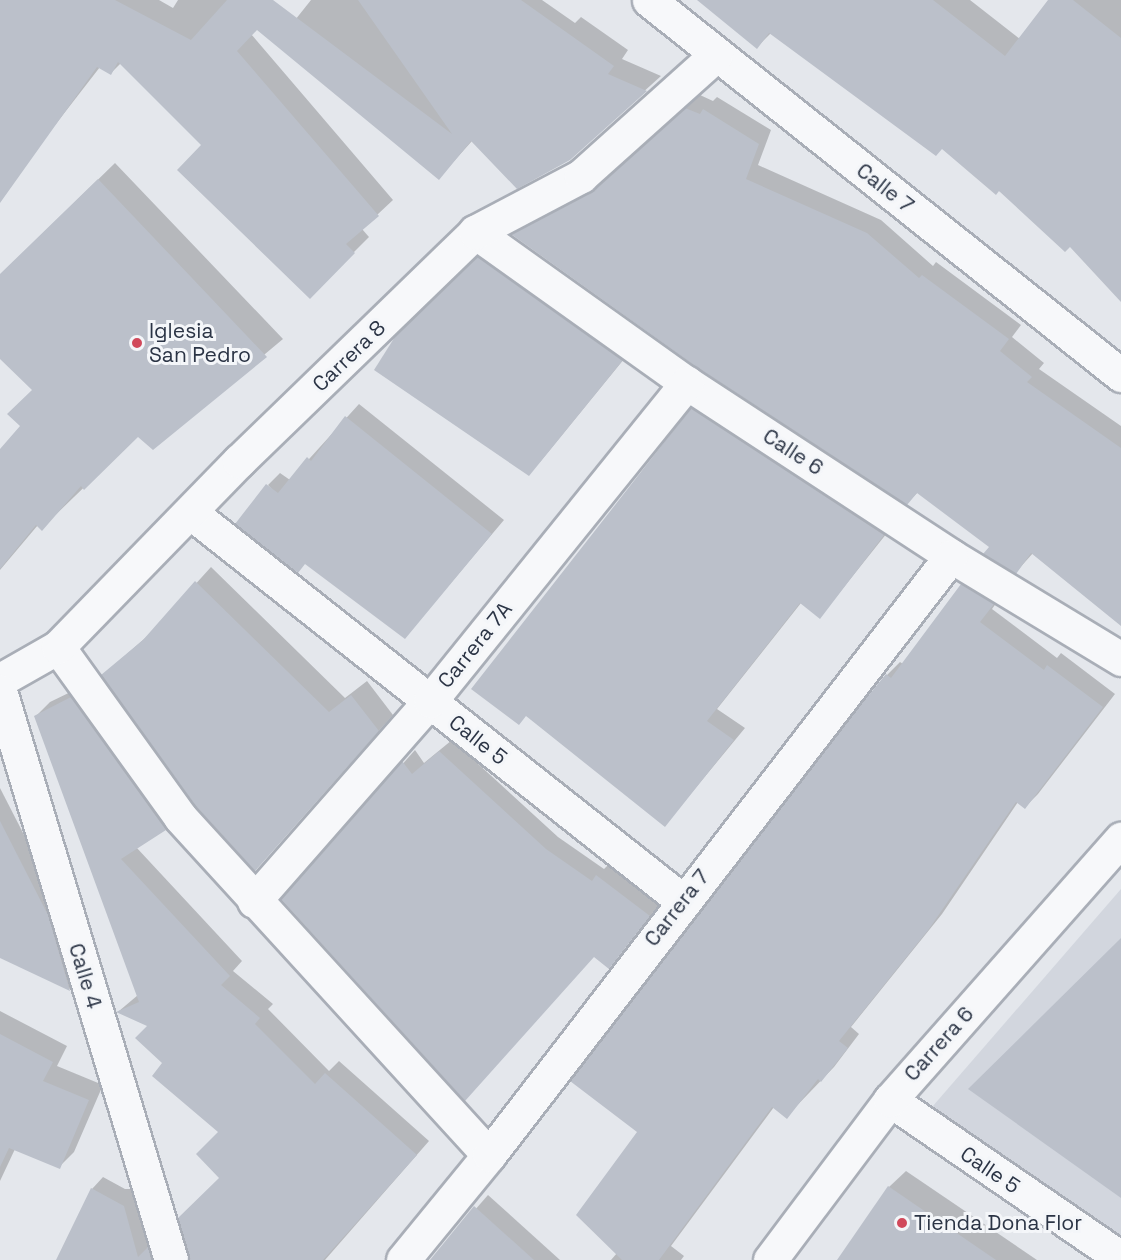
<!DOCTYPE html>
<style>
body{margin:0}
#map{position:relative;width:1121px;height:1260px;overflow:hidden;background:#e4e7ec;font-family:"Space Grotesk",sans-serif}
div>[style]{position:absolute}
.built>*{inset:0;background:#d2d6de}
.shadow>*{inset:0;background:#0003}
.building>*{inset:0;background:#bbc0ca}
.roads{filter:drop-shadow(2px 0 #a9aeb7) drop-shadow(-2px 0 #a9aeb7) drop-shadow(0 2px #a9aeb7) drop-shadow(0 -2px #a9aeb7)}
.minor>*{height:33px;margin:-16.5px;padding:0 16.5px;transform-origin:16.5px;border-radius:16.5px;background:#f7f8fa}
.dots>*{width:16px;height:16px;translate:-50% -50%;box-sizing:border-box;border:3px solid #f4f6f9;border-radius:50%}
span{translate:-50% -50%;white-space:nowrap;text-align:center;line-height:1.15;-webkit-text-stroke:6px #f4f6f9;paint-order:stroke}
.street-label{font-size:21px;color:#2b3445}
.poi-label{font-size:21px;color:#2b3445}
.left{translate:0 -50%;text-align:left}
</style>
<div id="map">
<div class="built">
<div style="clip-path:polygon(1121px 889px,1121px 1248px,926px 1114px)"></div>
</div>
<div class="shadow">
<div style="clip-path:polygon(0 0,159px 0,173px 8px,178px 0,270px 0,251px 34px,393px 200px,362px 229px,369px 237px,309px 297px,203px 145px,121px 63px,111px 73px,100px 67px,38px 147px,0 121px)"></div>
<div style="clip-path:polygon(311px 0,542px 0,575px 23px,581px 17px,628px 50px,622px 59px,661px 76px,569px 159px,472px 141px,439px 178px,276px 44px)"></div>
<div style="clip-path:polygon(702px 0,970px 0,1020px 39px,1050px 0,1121px 0,1121px 289px,1070px 245px,943px 148px,771px 33px,757px 47px)"></div>
<div style="clip-path:polygon(700px 95px,713px 101px,717px 97px,771px 130px,758px 165px,881px 220px,933px 266px,936px 262px,1021px 325px,1012px 337px,1044px 363px,1039px 369px,1121px 426px,1121px 624px,1034px 552px,1016px 572px,991px 546px,918px 492px,907px 503px,513px 234px,526px 221px,608px 177px)"></div>
<div style="clip-path:polygon(115px 163px,283px 339px,153px 448px,138px 435px,42px 528px,38px 525px,0 570px,0 451px,22px 426px,34px 390px,0 357px,0 275px)"></div>
<div style="clip-path:polygon(489px 246px,633px 348px,540px 462px,402px 335px)"></div>
<div style="clip-path:polygon(703px 398px,895px 523px,820px 617px,801px 603px,717px 709px,745px 728px,665px 825px,527px 715px,692px 409px)"></div>
<div style="clip-path:polygon(359px 404px,504px 520px,405px 637px,268px 485px,280px 473px,290px 480px)"></div>
<div style="clip-path:polygon(211px 567px,345px 698px,367px 681px,393px 715px,255px 869px,103px 675px,152px 632px)"></div>
<div style="clip-path:polygon(975px 572px,1005px 591px,992px 609px,1057px 658px,1061px 653px,1115px 694px,1038px 794px,1025px 807px,1018px 802px,942px 914px,851px 1027px,859px 1034px,834px 1067px,786px 1117px,774px 1107px,671px 1246px,684px 1256px,681px 1260px,611px 1260px,617px 1253px,639px 1132px,847px 724px,887px 675px,900px 662px,903px 664px)"></div>
<div style="clip-path:polygon(85px 685px,179px 815px,136px 847px,242px 961px,233px 971px,273px 1004px,268px 1009px,329px 1071px,339px 1061px,429px 1141px,325px 1260px,212px 1260px,221px 1178px,220px 1132px,164px 1063px,150px 1025px,119px 1011px,138px 995px,36px 716px,50px 702px)"></div>
<div style="clip-path:polygon(452px 740px,558px 837px,604px 869px,609px 864px,661px 903px,608px 967px,595px 956px,283px 899px,415px 750px,424px 763px)"></div>
<div style="clip-path:polygon(0 788px,59px 903px,81px 978px,70px 989px,0 956px)"></div>
<div style="clip-path:polygon(0 1011px,67px 1046px,57px 1066px,103px 1085px,74px 1152px,59px 1167px,15px 1149px,0 1181px)"></div>
<div style="clip-path:polygon(906px 1171px,1037px 1260px,838px 1260px,889px 1187px)"></div>
<div style="clip-path:polygon(103px 1177px,125px 1189px,133px 1189px,153px 1260px,58px 1260px,92px 1189px)"></div>
<div style="clip-path:polygon(488px 1195px,560px 1260px,431px 1260px)"></div>
</div>
<div class="building">
<div style="clip-path:polygon(0 0,115px 0,191px 40px,227px 0,273px 0,452px 134px,358px 0,521px 0,614px 66px,608px 74px,647px 91px,570px 160px,517px 189px,471px 141px,439px 180px,257px 30px,237px 51px,379px 216px,346px 244px,355px 253px,310px 299px,177px 170px,201px 145px,118px 62px,111px 75px,97px 67px,0 203px)"></div>
<div style="clip-path:polygon(697px 0,933px 0,1005px 56px,1048px 0,1073px 0,1121px 38px,1121px 302px,1070px 247px,1065px 252px,999px 191px,996px 195px,942px 149px,936px 156px,769px 33px,757px 49px)"></div>
<div style="clip-path:polygon(685px 108px,700px 114px,703px 109px,759px 144px,746px 179px,867px 233px,919px 278px,922px 275px,1009px 339px,1000px 351px,1032px 377px,1027px 382px,1121px 448px,1121px 626px,1031px 553px,1016px 574px,983px 554px,989px 547px,917px 493px,907px 505px,698px 368px,511px 234px,593px 190px)"></div>
<div style="clip-path:polygon(98px 179px,267px 357px,153px 450px,138px 437px,84px 490px,81px 486px,42px 531px,36px 525px,0 569px,0 449px,20px 426px,7px 414px,32px 390px,0 359px,0 274px)"></div>
<div style="clip-path:polygon(477px 256px,623px 360px,529px 476px,374px 370px,398px 332px)"></div>
<div style="clip-path:polygon(691px 408px,884px 535px,820px 619px,800px 603px,707px 721px,734px 740px,665px 827px,526px 716px,519px 725px,471px 689px)"></div>
<div style="clip-path:polygon(345px 416px,492px 534px,405px 639px,305px 564px,298px 573px,235px 524px,266px 484px,278px 493px,307px 457px,311px 461px)"></div>
<div style="clip-path:polygon(195px 581px,329px 712px,351px 695px,379px 731px,255px 871px,195px 805px,101px 675px,143px 640px)"></div>
<div style="clip-path:polygon(961px 584px,994px 604px,980px 622px,1044px 670px,1047px 665px,1103px 707px,1025px 809px,1016px 802px,929px 929px,839px 1041px,848px 1048px,821px 1082px,818px 1079px,787px 1119px,772px 1107px,659px 1260px,622px 1260px,576px 1215px,637px 1132px,570px 1081px,845px 724px,886px 674px,891px 678px)"></div>
<div style="clip-path:polygon(71px 697px,166px 830px,121px 859px,230px 976px,221px 985px,260px 1018px,255px 1024px,315px 1084px,325px 1073px,417px 1155px,323px 1260px,189px 1260px,178px 1218px,219px 1178px,196px 1154px,218px 1132px,152px 1076px,162px 1063px,135px 1038px,147px 1026px,116px 1012px,139px 1002px,34px 716px)"></div>
<div style="clip-path:polygon(439px 751px,546px 849px,592px 881px,596px 875px,650px 916px,609px 969px,594px 957px,465px 1101px,281px 899px,402px 761px,412px 774px)"></div>
<div style="clip-path:polygon(0 821px,48px 915px,70px 991px,0 958px)"></div>
<div style="clip-path:polygon(1121px 938px,1121px 1198px,968px 1089px)"></div>
<div style="clip-path:polygon(0 1034px,53px 1062px,43px 1081px,89px 1100px,60px 1169px,9px 1148px,0 1167px)"></div>
<div style="clip-path:polygon(888px 1186px,996px 1260px,837px 1260px)"></div>
<div style="clip-path:polygon(91px 1188px,124px 1206px,138px 1257px,148px 1247px,151px 1260px,56px 1260px)"></div>
<div style="clip-path:polygon(474px 1206px,534px 1260px,430px 1260px)"></div>
</div>
<div class="roads">
<div class="minor">
<div style="left:649px;top:0;width:603px;rotate:38.47deg"></div>
<div style="left:475px;top:232px;width:260px;rotate:35.5deg"></div>
<div style="left:687px;top:383px;width:316px;rotate:33.2deg"></div>
<div style="left:951px;top:556px;width:199px;rotate:31.2deg"></div>
<div style="left:190px;top:512px;width:628px;rotate:38.28deg"></div>
<div style="left:58px;top:647px;width:209px;rotate:54.3deg"></div>
<div style="left:180px;top:817px;width:458px;rotate:47.6deg"></div>
<div style="left:0;top:680px;width:67px;rotate:-29.6deg"></div>
<div style="left:58px;top:647px;width:260px;rotate:-45.8deg"></div>
<div style="left:239px;top:461px;width:329px;rotate:-44.1deg"></div>
<div style="left:475px;top:232px;width:120px;rotate:-27.8deg"></div>
<div style="left:581px;top:176px;width:181px;rotate:-41.9deg"></div>
<div style="left:0;top:691px;width:594px;rotate:73.27deg"></div>
<div style="left:254px;top:901px;width:266px;rotate:-48.7deg"></div>
<div style="left:430px;top:701px;width:409px;rotate:-51.1deg"></div>
<div style="left:890px;top:1100px;width:280px;rotate:34.4deg"></div>
<div style="left:403px;top:1260px;width:136px;rotate:-50.7deg"></div>
<div style="left:489px;top:1155px;width:756px;rotate:-52.36deg"></div>
<div style="left:770px;top:1260px;width:200px;rotate:-53.1deg"></div>
<div style="left:890px;top:1100px;width:349px;rotate:-48.5deg"></div>
</div>
</div>
<div class="dots">
<div style="left:137px;top:343px;background:#d1495b"></div>
<div style="left:902px;top:1223px;background:#d1495b"></div>
</div>
<div class="street-label">
<span style="left:885px;top:188px;rotate:38deg">Calle 7</span>
<span style="left:349px;top:356px;rotate:-44deg">Carrera 8</span>
<span style="left:793px;top:452px;rotate:33deg">Calle 6</span>
<span style="left:475px;top:645px;rotate:-51deg">Carrera 7A</span>
<span style="left:478px;top:740px;rotate:38deg">Calle 5</span>
<span style="left:677px;top:908px;rotate:-52deg">Carrera 7</span>
<span style="left:85px;top:976px;rotate:73deg">Calle 4</span>
<span style="left:939px;top:1044px;rotate:-48deg">Carrera 6</span>
<span style="left:990px;top:1170px;rotate:34deg">Calle 5</span>
</div>
<div class="poi-label">
<span class="left" style="left:149px;top:343px">Iglesia<br>San Pedro</span>
<span class="left" style="left:914px;top:1223px">Tienda Dona Flor</span>
</div>
</div>
